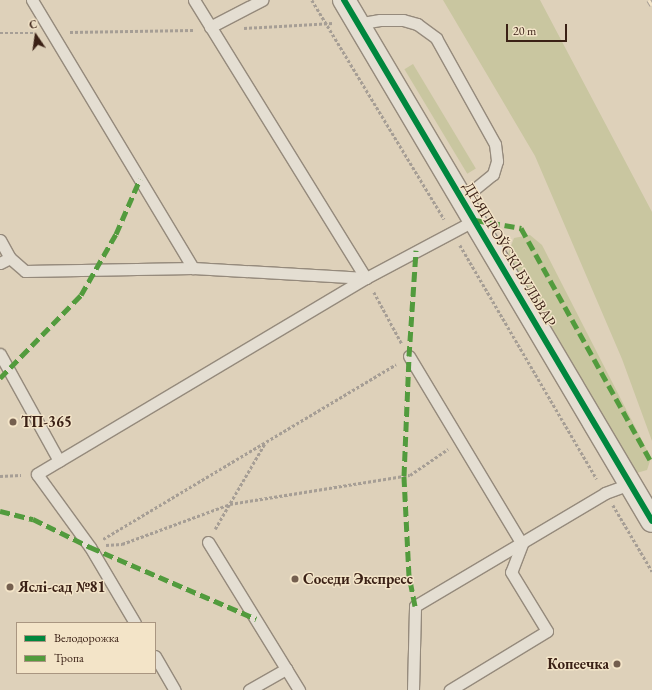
<!DOCTYPE html>
<meta charset="utf-8">
<style>
body{margin:0}
#map{position:relative;width:652px;height:690px;overflow:hidden;background:#ded1ba;font-family:"EB Garamond",serif}
div>[style]{position:absolute}
.green>*{inset:0;background:#c9c6a0;transform-origin:0 0}
.path>*{height:2.5px;margin-top:-1.25px;transform-origin:0;background:repeating-linear-gradient(90deg,#a69e95 0 3px,transparent 0 5px)}
.roads{filter:drop-shadow(1px 0 #958a7c) drop-shadow(-1px 0 #958a7c) drop-shadow(0 1px #958a7c) drop-shadow(0 -1px #958a7c)}
.lane>*{height:11px;margin:-5.5px;padding:0 5.5px;transform-origin:5.5px;border-radius:5.5px;background:#e4ded2}
.street>*{height:22px;margin:-11px;padding:0 11px;transform-origin:11px;border-radius:11px;background:#e4ded2}
.rail>*{height:4.5px;margin-top:-2.25px;transform-origin:0;background:repeating-linear-gradient(90deg,#f3e4c8 0 9px,#a69e95 0 18px);box-sizing:border-box;border-block:1px solid #a69e95}
.quiet>*{height:5px;margin-top:-2.5px;transform-origin:0;background:repeating-linear-gradient(90deg,#529b3d 0 10px,transparent 0 15px)}
.cycleway>*{height:6px;margin:-3px;padding:0 3px;transform-origin:3px;border-radius:3px;background:#00873e}
.dots>*{width:11px;height:11px;translate:-50% -50%;box-sizing:border-box;border:2px solid #f3e4c8;border-radius:50%}
span{translate:-50% -50%;white-space:nowrap;text-align:center;line-height:1.15;-webkit-text-stroke:3px #f3e4c8;paint-order:stroke}
.street-label{font-size:15px;color:#3b2116}
.poi-label{font-size:15px;color:#3b2116;font-weight:700}
.left{translate:0 -50%;text-align:left}
.right{translate:-100% -50%;text-align:right}
.legend{position:absolute;left:16px;top:622px;width:140px;height:52px;box-sizing:border-box;background:#f3e4c8;border:1px solid #a99681;margin:0;padding:5px 7px;list-style:none;font-size:12px;color:#3b2116}
.legend li{display:flex;align-items:center;gap:8px;height:20px}
.legend b{width:20px;border:1px solid #a99681}
.north{position:absolute;left:16px;top:16px;width:40px;height:40px;-webkit-text-stroke:3px #f3e4c8;paint-order:stroke;rotate:347deg;font-size:11px;font-weight:700;line-height:16px;text-align:center;color:#3b2116}
.north::after{content:'';display:block;margin:auto;width:14px;height:18px;background:#3b2116;clip-path:polygon(50% 0,100% 100%,50% 72%,0 100%)}
.scale{position:absolute;left:506px;top:24px;width:61px;height:18px;box-sizing:border-box;border:2px solid #3b2116;border-top:0;padding-left:5px;font-size:12px;line-height:14px;white-space:nowrap;color:#3b2116;-webkit-text-stroke:3px #f3e4c8;paint-order:stroke}
</style>
<div id="map">
<div class="green">
<div style="clip-path:polygon(443px 0,540px 0,652px 212px,652px 441px,622px 359px,535px 156px)"></div>
<div style="left:413px;top:64px;width:122px;height:10px;rotate:59deg"></div>
<div style="clip-path:polygon(530px 235px,542px 245px,651px 458px,647px 470px,633px 474px,508px 254px,514px 238px)"></div>
</div>
<div class="path">
<div style="left:312px;top:0;width:256px;rotate:58.9deg"></div>
<div style="left:244px;top:28px;width:89px;rotate:-3.2deg"></div>
<div style="left:70px;top:32px;width:123px;rotate:-0.9deg"></div>
<div style="left:0;top:33px;width:33px"></div>
<div style="left:460px;top:245px;width:271px;rotate:59.7deg"></div>
<div style="left:374px;top:292px;width:59px;rotate:61.7deg"></div>
<div style="left:0;top:476px;width:21px;rotate:-3deg"></div>
<div style="left:613px;top:505px;width:77px;rotate:59.4deg"></div>
<div style="left:215px;top:529px;width:99px;rotate:-59.8deg"></div>
<div style="left:103px;top:539px;width:341px;rotate:-30.8deg"></div>
<div style="left:106px;top:545px;width:16px;rotate:-4deg"></div>
<div style="left:122px;top:544px;width:115px;rotate:-20.3deg"></div>
<div style="left:230px;top:504px;width:182px;rotate:-9.2deg"></div>
<div style="left:410px;top:475px;width:46px;rotate:-34.4deg"></div>
</div>
<div class="roads">
<div class="lane">
<div style="left:32px;top:0;width:313px;rotate:59deg"></div>
<div style="left:194px;top:0;width:327px;rotate:58.3deg"></div>
<div style="left:357px;top:24px;width:23px;rotate:-10deg"></div>
<div style="left:380px;top:20px;width:23px"></div>
<div style="left:403px;top:20px;width:15px;rotate:16deg"></div>
<div style="left:417px;top:24px;width:24px;rotate:36deg"></div>
<div style="left:436px;top:38px;width:121px;rotate:60.9deg"></div>
<div style="left:495px;top:144px;width:17px;rotate:83deg"></div>
<div style="left:497px;top:161px;width:14px;rotate:107deg"></div>
<div style="left:493px;top:174px;width:40px;rotate:141deg"></div>
<div style="left:210px;top:27px;width:59px;rotate:-27.4deg"></div>
<div style="left:0;top:240px;width:21px;rotate:61deg"></div>
<div style="left:0;top:263px;width:11px;rotate:-27deg"></div>
<div style="left:10px;top:258px;width:20px;rotate:41deg"></div>
<div style="left:25px;top:271px;width:168px;rotate:-1deg"></div>
<div style="left:193px;top:268px;width:173px;rotate:3.3deg"></div>
<div style="left:0;top:354px;width:122px;rotate:61.1deg"></div>
<div style="left:409px;top:356px;width:219px;rotate:59deg"></div>
<div style="left:522px;top:544px;width:30px;rotate:111deg"></div>
<div style="left:511px;top:572px;width:69px;rotate:58.6deg"></div>
<div style="left:547px;top:631px;width:114px;rotate:148.7deg"></div>
<div style="left:208px;top:542px;width:174px;rotate:58.4deg"></div>
<div style="left:135px;top:623px;width:88px;rotate:-120.6deg"></div>
<div style="left:90px;top:547px;width:90px;rotate:-126deg"></div>
<div style="left:37px;top:474px;width:383px;rotate:-30.8deg"></div>
<div style="left:366px;top:278px;width:123px;rotate:-28deg"></div>
<div style="left:155px;top:656px;width:39px;rotate:60deg"></div>
<div style="left:249px;top:690px;width:43px;rotate:-29.6deg"></div>
<div style="left:413px;top:690px;width:84px;rotate:-88.6deg"></div>
<div style="left:415px;top:606px;width:221px;rotate:-30.7deg"></div>
<div style="left:605px;top:493px;width:27px;rotate:-20deg"></div>
</div>
<div class="street">
<div style="left:344px;top:0;width:605px;rotate:59.41deg"></div>
</div>
</div>
<div class="rail">
<div style="left:649px;top:0;width:6px;rotate:59deg"></div>
</div>
<div class="quiet">
<div style="left:475px;top:220px;width:47px;rotate:9.9deg"></div>
<div style="left:521px;top:228px;width:269px;rotate:60.9deg"></div>
<div style="left:0;top:378px;width:116px;rotate:-45.7deg"></div>
<div style="left:81px;top:295px;width:70px;rotate:-60.2deg"></div>
<div style="left:116px;top:234px;width:60px;rotate:-66.4deg"></div>
<div style="left:0;top:511px;width:34px;rotate:14deg"></div>
<div style="left:33px;top:519px;width:64px;rotate:26.2deg"></div>
<div style="left:90px;top:547px;width:181px;rotate:23.4deg"></div>
<div style="left:415px;top:606px;width:31px;rotate:-101deg"></div>
<div style="left:409px;top:576px;width:100px;rotate:-92.9deg"></div>
<div style="left:404px;top:476px;width:120px;rotate:-87.6deg"></div>
<div style="left:409px;top:356px;width:106px;rotate:-86.2deg"></div>
</div>
<div class="cycleway">
<div style="left:344px;top:0;width:605px;rotate:59.41deg"></div>
</div>
<div class="dots">
<div style="left:13px;top:422px;background:#745f4f"></div>
<div style="left:295px;top:579px;background:#745f4f"></div>
<div style="left:10px;top:587px;background:#745f4f"></div>
<div style="left:617px;top:664px;background:#745f4f"></div>
</div>
<div class="street-label">
<span style="left:510px;top:254px;rotate:59deg">ДНЯПРОЎСКІ БУЛЬВАР</span>
</div>
<div class="poi-label">
<span class="left" style="left:21px;top:422px">ТП-365</span>
<span class="left" style="left:303px;top:579px">Соседи Экспресс</span>
<span class="left" style="left:18px;top:587px">Яслі-сад №81</span>
<span class="right" style="left:609px;top:664px">Копеечка</span>
</div>
<ul class="legend">
<li><b style="height:5px;background:#00873e"></b>Велодорожка</li>
<li><b style="height:5px;background:#529b3d"></b>Тропа</li>
</ul>
<div class="north">С</div>
<div class="scale">20 m</div>
</div>
